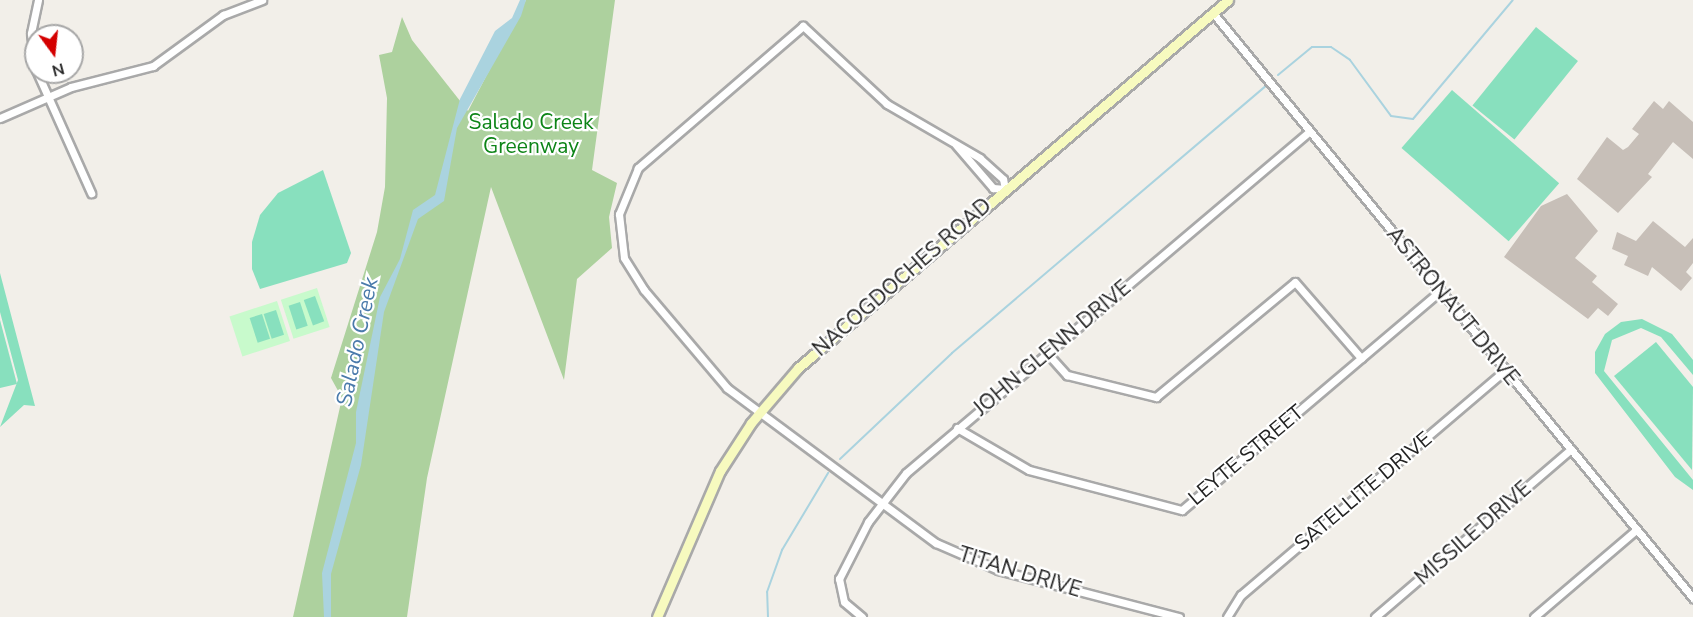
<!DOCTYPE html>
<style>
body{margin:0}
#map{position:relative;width:1693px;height:617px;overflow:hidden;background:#f2efe9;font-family:"Nunito Sans",sans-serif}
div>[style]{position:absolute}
.forest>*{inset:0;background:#add19e}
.park>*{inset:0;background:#c8facc;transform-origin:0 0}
.pitch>*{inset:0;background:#88e0be;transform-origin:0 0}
.water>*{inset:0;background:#aad3df}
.stream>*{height:2px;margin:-1px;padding:0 1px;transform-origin:1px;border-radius:1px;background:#aad3df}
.building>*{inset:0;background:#c7bfb8}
.roads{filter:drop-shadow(2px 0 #a9a9a9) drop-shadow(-2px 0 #a9a9a9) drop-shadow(0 2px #a9a9a9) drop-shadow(0 -2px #a9a9a9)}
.street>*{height:7px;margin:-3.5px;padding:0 3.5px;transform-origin:3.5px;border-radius:3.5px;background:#fff}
.secondary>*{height:9px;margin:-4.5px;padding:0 4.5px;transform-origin:4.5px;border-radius:4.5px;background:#f7fabf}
span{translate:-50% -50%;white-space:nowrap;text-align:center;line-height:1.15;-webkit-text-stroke:4.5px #fff;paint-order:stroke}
.park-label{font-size:21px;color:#0c8416}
.street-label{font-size:21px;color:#222}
.water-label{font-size:22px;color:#4a7aab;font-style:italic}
.north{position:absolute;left:24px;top:24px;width:60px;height:60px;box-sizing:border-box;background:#fff;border:2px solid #a7a7a7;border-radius:50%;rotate:165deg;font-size:16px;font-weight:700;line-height:24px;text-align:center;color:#222}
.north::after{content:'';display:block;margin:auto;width:21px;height:27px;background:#d40000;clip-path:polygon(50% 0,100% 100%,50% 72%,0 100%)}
</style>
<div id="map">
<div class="forest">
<div style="clip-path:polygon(526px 0,615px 0,592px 170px,617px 183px,609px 217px,612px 248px,577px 279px,564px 380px,491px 187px,427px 478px,407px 617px,293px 617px,342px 398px,331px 378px,377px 232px,385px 187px,387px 98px,379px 55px,392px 52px,402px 17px,412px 40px,468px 111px)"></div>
</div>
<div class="park">
<div style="left:317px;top:288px;width:41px;height:38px;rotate:72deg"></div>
<div style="left:277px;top:301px;width:42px;height:50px;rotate:72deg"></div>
</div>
<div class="pitch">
<div style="left:1536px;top:27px;width:54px;height:101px;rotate:39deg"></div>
<div style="left:1452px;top:90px;width:142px;height:77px;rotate:41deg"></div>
<div style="clip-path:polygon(323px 170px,351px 253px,347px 263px,260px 289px,252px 269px,252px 242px,260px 215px,278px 193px)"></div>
<div style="clip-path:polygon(0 273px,35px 406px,24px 405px,0 427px,18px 380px,0 312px)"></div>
<div style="left:315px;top:296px;width:27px;height:12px;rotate:70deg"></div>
<div style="left:300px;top:302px;width:25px;height:12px;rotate:72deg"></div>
<div style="left:276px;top:310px;width:26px;height:13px;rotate:72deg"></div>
<div style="left:262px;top:314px;width:26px;height:13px;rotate:72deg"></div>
<div style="clip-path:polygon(1642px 319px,1672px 334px,1693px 360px,1693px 375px,1661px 337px,1641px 328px,1612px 340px,1604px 371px,1693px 480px,1693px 490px,1675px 477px,1595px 373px,1595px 352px,1605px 334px,1621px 322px)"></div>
<div style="clip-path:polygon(0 320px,17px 384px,0 388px)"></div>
<div style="clip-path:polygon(1656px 342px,1693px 387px,1692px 470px,1614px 376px)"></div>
</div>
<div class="water">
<div style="clip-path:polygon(520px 0,526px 0,521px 16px,457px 128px,444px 201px,418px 219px,384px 312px,361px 465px,331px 574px,331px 617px,324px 617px,322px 573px,356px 443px,356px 412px,380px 297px,400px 259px,413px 210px,435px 195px,460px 99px,495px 31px,512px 18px)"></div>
</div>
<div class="stream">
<div style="left:1278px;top:75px;width:44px;rotate:-39.5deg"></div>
<div style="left:1312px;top:47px;width:19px"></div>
<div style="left:1331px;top:47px;width:23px;rotate:34deg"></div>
<div style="left:1350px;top:60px;width:69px;rotate:53.8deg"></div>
<div style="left:1391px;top:116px;width:22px;rotate:8deg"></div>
<div style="left:1413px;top:119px;width:155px;rotate:-50deg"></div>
<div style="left:840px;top:459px;width:154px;rotate:-43.4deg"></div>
<div style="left:952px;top:353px;width:411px;rotate:-40.4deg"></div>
<div style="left:768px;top:617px;width:25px;rotate:-92deg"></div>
<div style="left:767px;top:592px;width:45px;rotate:-70.3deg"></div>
<div style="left:782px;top:550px;width:90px;rotate:-59.1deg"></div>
</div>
<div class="building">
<div style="clip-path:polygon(1654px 101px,1663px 109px,1669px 101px,1693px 122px,1693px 159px,1673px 142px,1648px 174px,1652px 177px,1618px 213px,1577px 179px,1607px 137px,1623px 150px,1628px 147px,1639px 134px,1632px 129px)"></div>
<div style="clip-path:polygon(1567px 194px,1598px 231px,1575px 258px,1597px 276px,1592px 282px,1618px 304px,1608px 316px,1598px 308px,1588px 319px,1504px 257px,1541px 206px)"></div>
<div style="clip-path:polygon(1653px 221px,1685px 247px,1693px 238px,1693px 263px,1686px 272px,1692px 278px,1681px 291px,1652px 267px,1648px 276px,1624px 265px,1628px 256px,1612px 249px,1617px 232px,1636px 241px)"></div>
</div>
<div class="roads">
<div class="street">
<div style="left:1213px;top:13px;width:757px;rotate:50.63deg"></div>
<div style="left:36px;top:70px;width:37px;rotate:-98deg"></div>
<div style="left:31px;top:33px;width:34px;rotate:-78deg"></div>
<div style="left:37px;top:72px;width:133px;rotate:65.9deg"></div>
<div style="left:0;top:118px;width:77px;rotate:-23.6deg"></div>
<div style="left:71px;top:87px;width:85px;rotate:-14.4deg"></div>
<div style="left:153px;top:66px;width:87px;rotate:-36.1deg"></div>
<div style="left:223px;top:15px;width:42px;rotate:-21deg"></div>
<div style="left:956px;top:145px;width:57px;rotate:49.3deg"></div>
<div style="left:993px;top:188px;width:12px;rotate:5deg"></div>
<div style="left:1005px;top:189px;width:10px;rotate:-101deg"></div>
<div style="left:1003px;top:179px;width:31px;rotate:-138deg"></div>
<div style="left:980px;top:158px;width:108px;rotate:-149.9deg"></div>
<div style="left:887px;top:104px;width:115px;rotate:-137.1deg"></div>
<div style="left:803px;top:26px;width:218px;rotate:139.3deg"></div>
<div style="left:638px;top:168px;width:50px;rotate:112.4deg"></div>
<div style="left:619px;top:214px;width:44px;rotate:83.5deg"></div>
<div style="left:624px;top:258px;width:38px;rotate:58deg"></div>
<div style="left:644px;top:290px;width:128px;rotate:49.7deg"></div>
<div style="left:727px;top:388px;width:260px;rotate:36.6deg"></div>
<div style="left:936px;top:543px;width:68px;rotate:23.5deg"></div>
<div style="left:998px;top:570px;width:187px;rotate:14.6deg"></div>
<div style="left:1047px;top:353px;width:30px;rotate:48deg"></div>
<div style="left:1067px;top:375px;width:92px;rotate:13.9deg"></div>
<div style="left:1156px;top:397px;width:180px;rotate:-39.6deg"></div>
<div style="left:1295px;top:282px;width:101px;rotate:49deg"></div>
<div style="left:957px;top:428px;width:83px;rotate:30.3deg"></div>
<div style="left:1029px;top:470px;width:158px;rotate:14.7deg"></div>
<div style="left:1182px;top:510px;width:338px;rotate:-40.3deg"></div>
<div style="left:862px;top:617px;width:23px;rotate:-140deg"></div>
<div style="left:844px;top:602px;width:24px;rotate:-102deg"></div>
<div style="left:839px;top:579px;width:64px;rotate:-63deg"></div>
<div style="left:868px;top:522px;width:62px;rotate:-52.2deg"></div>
<div style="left:906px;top:473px;width:529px;rotate:-40.25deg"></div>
<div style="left:1227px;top:617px;width:26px;rotate:-58deg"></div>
<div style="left:1241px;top:595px;width:347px;rotate:-40.4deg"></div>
<div style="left:1375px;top:617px;width:258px;rotate:-40.6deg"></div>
<div style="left:1534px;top:617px;width:135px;rotate:-40.5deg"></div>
</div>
<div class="secondary">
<div style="left:657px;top:617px;width:159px;rotate:-66.7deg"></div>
<div style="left:720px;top:471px;width:57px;rotate:-57.1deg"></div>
<div style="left:751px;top:423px;width:72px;rotate:-49.5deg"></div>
<div style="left:798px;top:368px;width:566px;rotate:-40.56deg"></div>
</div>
</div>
<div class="park-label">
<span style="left:531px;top:134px">Salado Creek<br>Greenway</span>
</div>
<div class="street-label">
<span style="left:902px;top:277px;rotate:-41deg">NACOGDOCHES ROAD</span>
<span style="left:1453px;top:306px;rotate:51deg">ASTRONAUT DRIVE</span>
<span style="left:1052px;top:348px;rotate:-40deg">JOHN GLENN DRIVE</span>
<span style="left:1246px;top:455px;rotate:-40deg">LEYTE STREET</span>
<span style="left:1363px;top:491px;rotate:-40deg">SATELLITE DRIVE</span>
<span style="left:1473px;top:533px;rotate:-41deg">MISSILE DRIVE</span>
<span style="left:1020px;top:572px;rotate:17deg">TITAN DRIVE</span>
</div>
<div class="water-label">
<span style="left:358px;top:342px;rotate:-78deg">Salado Creek</span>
</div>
<div class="north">N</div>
</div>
